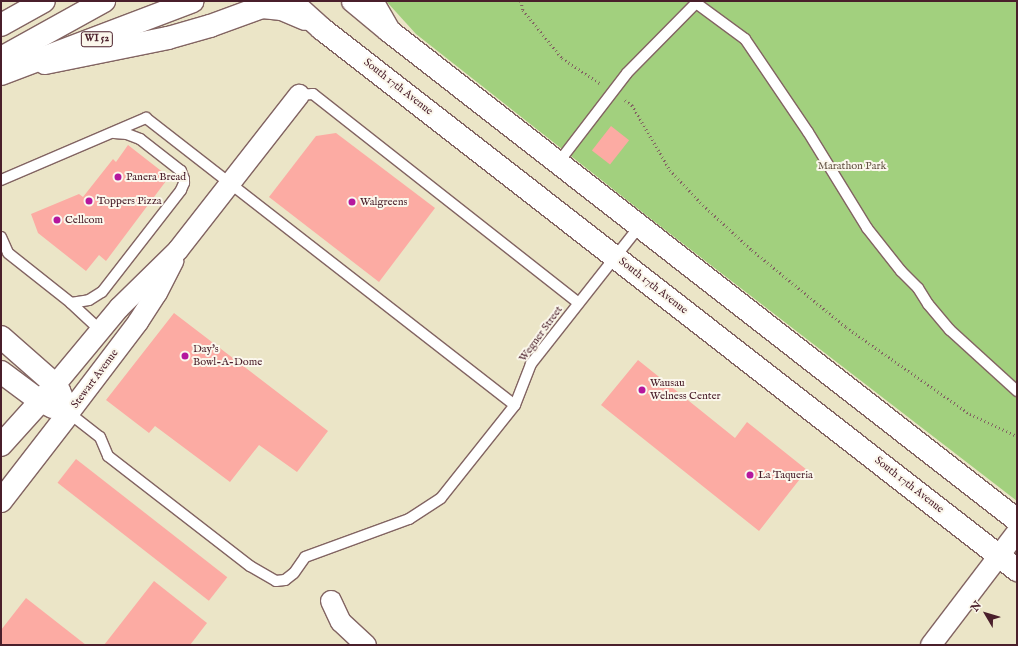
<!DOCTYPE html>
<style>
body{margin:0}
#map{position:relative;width:1018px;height:646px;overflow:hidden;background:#ebe5c7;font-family:"IM FELL English",serif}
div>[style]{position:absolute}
.green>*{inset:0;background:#a2d07e}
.building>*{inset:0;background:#fcaba3;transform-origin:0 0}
.path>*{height:2.5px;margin-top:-1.25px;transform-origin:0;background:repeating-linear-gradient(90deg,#826462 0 1px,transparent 0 4px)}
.roads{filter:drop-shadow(1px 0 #826462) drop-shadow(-1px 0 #826462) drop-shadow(0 1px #826462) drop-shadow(0 -1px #826462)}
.lane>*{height:10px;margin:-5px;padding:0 5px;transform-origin:5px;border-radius:5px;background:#fff}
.street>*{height:20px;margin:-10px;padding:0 10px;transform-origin:10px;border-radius:10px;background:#fff}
.secondary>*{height:22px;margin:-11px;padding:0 11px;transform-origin:11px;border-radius:11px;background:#fff}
.primary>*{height:22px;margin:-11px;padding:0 11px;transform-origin:11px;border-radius:11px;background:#fff}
.dots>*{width:11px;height:11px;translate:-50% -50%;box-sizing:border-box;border:2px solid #fbf7ec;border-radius:50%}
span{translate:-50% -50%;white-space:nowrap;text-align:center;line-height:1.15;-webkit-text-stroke:4px #fbf7ec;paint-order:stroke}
.shield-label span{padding:1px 3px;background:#fbf7ec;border:1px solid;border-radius:3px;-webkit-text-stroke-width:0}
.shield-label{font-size:10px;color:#4a1f2b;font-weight:700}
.street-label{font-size:11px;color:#4a1f2b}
.park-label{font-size:11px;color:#645444}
.poi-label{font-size:11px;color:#4a1f2b}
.left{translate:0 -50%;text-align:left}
.frame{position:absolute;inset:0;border:2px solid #4a1f2b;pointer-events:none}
.north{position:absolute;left:966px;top:594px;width:40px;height:40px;-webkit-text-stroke:3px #fbf7ec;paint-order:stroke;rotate:308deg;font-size:11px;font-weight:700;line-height:16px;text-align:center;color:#4a1f2b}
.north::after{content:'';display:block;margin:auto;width:14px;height:18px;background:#4a1f2b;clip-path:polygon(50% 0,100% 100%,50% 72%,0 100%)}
</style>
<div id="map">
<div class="green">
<div style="clip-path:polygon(386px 1px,1017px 1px,1017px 501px,651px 219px,416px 34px)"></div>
</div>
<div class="building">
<div style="left:611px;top:126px;width:23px;height:31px;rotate:38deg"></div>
<div style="clip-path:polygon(336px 133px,435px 208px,379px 282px,269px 197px,316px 136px)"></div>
<div style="clip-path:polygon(128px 145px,169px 177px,106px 261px,99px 255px,86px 271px,38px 233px,31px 214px,79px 194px,83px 197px,113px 159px,116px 162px)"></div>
<div style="clip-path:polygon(174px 313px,328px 431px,297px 472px,259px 445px,230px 482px,155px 426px,149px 433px,106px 400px)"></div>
<div style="clip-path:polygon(638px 360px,735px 438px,747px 422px,807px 470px,759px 531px,601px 405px)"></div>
<div style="left:76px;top:459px;width:192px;height:30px;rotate:38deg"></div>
<div style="clip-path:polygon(154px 581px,207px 623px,190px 645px,104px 645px)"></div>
<div style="clip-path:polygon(26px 598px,86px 645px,1px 645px,1px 630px)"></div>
</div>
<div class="path">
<div style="left:399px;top:1px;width:4px"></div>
<div style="left:521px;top:1px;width:9px;rotate:77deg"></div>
<div style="left:523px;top:10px;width:62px;rotate:50.9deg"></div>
<div style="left:562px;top:58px;width:47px;rotate:33.7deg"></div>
<div style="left:625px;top:100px;width:9px;rotate:36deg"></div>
<div style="left:632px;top:105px;width:75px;rotate:59.7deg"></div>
<div style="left:670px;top:170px;width:48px;rotate:46.7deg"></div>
<div style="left:703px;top:205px;width:67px;rotate:42.6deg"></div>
<div style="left:752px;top:250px;width:122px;rotate:39.3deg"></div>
<div style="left:846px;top:327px;width:151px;rotate:35.1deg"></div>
<div style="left:970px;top:414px;width:52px;rotate:25.1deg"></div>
</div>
<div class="roads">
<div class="lane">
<div style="left:696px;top:3px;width:61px;rotate:36.3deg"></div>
<div style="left:745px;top:39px;width:112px;rotate:55.9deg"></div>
<div style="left:808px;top:132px;width:113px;rotate:58.4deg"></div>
<div style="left:867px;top:228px;width:55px;rotate:51.7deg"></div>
<div style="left:901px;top:271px;width:24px;rotate:45deg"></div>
<div style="left:918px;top:288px;width:19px;rotate:58deg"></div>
<div style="left:928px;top:304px;width:34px;rotate:50deg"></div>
<div style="left:950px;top:330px;width:91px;rotate:42.3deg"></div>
<div style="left:299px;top:95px;width:14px;rotate:-4deg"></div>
<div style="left:313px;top:94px;width:338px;rotate:38.2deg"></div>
<div style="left:558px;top:163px;width:113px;rotate:-52.5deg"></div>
<div style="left:627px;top:73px;width:98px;rotate:-45.4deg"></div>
<div style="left:696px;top:3px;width:2px;rotate:-90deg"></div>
<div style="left:1px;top:180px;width:158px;rotate:-23.2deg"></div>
<div style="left:146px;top:118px;width:467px;rotate:37.9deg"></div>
<div style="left:1px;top:237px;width:17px;rotate:66deg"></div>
<div style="left:8px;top:253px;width:80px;rotate:38.4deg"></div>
<div style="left:71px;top:303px;width:40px;rotate:43deg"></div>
<div style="left:71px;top:303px;width:18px;rotate:-9deg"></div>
<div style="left:89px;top:300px;width:15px;rotate:-32deg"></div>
<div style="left:102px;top:292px;width:129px;rotate:-52.2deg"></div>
<div style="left:181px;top:190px;width:8px;rotate:-67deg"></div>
<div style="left:184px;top:183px;width:4px;rotate:-90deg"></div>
<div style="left:184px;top:179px;width:9px;rotate:-111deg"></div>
<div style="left:181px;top:171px;width:52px;rotate:-142deg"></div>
<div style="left:140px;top:139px;width:14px;rotate:-159deg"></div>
<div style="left:127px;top:134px;width:13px;rotate:-176deg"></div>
<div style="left:69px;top:413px;width:39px;rotate:38deg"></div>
<div style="left:100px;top:437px;width:21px;rotate:67deg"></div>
<div style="left:108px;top:456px;width:180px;rotate:37.8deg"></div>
<div style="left:250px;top:566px;width:30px;rotate:30deg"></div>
<div style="left:276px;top:581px;width:9px;rotate:-6deg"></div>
<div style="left:285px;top:580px;width:11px;rotate:-38deg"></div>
<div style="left:294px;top:573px;width:19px;rotate:-55deg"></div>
<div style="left:305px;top:557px;width:111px;rotate:-20.1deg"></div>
<div style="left:409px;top:519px;width:38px;rotate:-33deg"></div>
<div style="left:441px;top:498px;width:119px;rotate:-51.5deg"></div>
<div style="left:515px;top:405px;width:44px;rotate:-68.7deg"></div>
<div style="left:531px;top:364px;width:174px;rotate:-51.8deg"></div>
</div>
<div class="street">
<div style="left:55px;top:385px;width:100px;rotate:-50.3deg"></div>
<div style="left:119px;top:308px;width:83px;rotate:-44.5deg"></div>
<div style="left:178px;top:250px;width:197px;rotate:-52deg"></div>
<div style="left:69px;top:413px;width:114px;rotate:-52.8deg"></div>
<div style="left:138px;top:322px;width:35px;rotate:-57deg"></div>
<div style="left:157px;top:293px;width:36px;rotate:-63deg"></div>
<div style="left:331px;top:601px;width:23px;rotate:65deg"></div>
<div style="left:341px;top:622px;width:34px;rotate:43deg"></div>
<div style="left:931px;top:645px;width:142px;rotate:-52.7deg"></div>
</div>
<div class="secondary">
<div style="left:291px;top:1px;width:42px;rotate:42.1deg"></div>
<div style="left:322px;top:29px;width:881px;rotate:37.9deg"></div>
<div style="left:353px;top:1px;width:47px;rotate:39.8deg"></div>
<div style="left:389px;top:31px;width:796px;rotate:37.91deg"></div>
<div style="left:45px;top:63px;width:126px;rotate:-11.5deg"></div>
<div style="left:168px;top:38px;width:44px;rotate:-15.9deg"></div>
<div style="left:210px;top:26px;width:55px;rotate:-20.1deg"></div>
<div style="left:262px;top:7px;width:20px;rotate:6deg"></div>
<div style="left:282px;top:9px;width:25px;rotate:23deg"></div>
<div style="left:1px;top:337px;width:67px;rotate:41.3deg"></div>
<div style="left:51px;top:381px;width:13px;rotate:51deg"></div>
<div style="left:59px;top:391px;width:24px;rotate:66deg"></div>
<div style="left:1px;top:372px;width:44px;rotate:36.6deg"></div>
<div style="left:36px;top:398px;width:19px;rotate:28deg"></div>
<div style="left:1px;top:445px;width:81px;rotate:-48deg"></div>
<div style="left:1px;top:501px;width:111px;rotate:-52.3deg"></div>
</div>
<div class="primary">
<div style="left:372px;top:1px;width:34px;rotate:60deg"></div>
<div style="left:1px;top:25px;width:49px;rotate:-29.2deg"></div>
<div style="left:1px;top:58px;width:118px;rotate:-29deg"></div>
<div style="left:1px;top:74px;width:205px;rotate:-20.8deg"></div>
</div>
</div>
<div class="dots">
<div style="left:118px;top:177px;background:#b5179e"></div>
<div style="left:89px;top:201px;background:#b5179e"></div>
<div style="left:352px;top:202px;background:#b5179e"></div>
<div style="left:57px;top:220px;background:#b5179e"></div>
<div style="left:185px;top:356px;background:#b5179e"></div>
<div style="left:642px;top:390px;background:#b5179e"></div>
<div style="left:750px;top:475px;background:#b5179e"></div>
</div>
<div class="shield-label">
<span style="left:97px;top:39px">WI 52</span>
</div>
<div class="street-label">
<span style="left:398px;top:87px;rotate:38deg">South 17th Avenue</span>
<span style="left:653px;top:286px;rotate:38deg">South 17th Avenue</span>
<span style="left:541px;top:334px;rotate:-54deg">Wegner Street</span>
<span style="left:95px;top:379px;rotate:-53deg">Stewart Avenue</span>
<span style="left:909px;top:485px;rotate:38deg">South 17th Avenue</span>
</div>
<div class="park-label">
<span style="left:852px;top:166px">Marathon Park</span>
</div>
<div class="poi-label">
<span class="left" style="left:126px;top:177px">Panera Bread</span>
<span class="left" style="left:97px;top:201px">Toppers Pizza</span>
<span class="left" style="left:360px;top:202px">Walgreens</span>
<span class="left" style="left:65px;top:220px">Cellcom</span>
<span class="left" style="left:193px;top:356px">Day's<br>Bowl-A-Dome</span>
<span class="left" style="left:650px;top:390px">Wausau<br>Welness Center</span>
<span class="left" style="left:758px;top:475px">La Taqueria</span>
</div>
<div class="frame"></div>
<div class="north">N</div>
</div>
